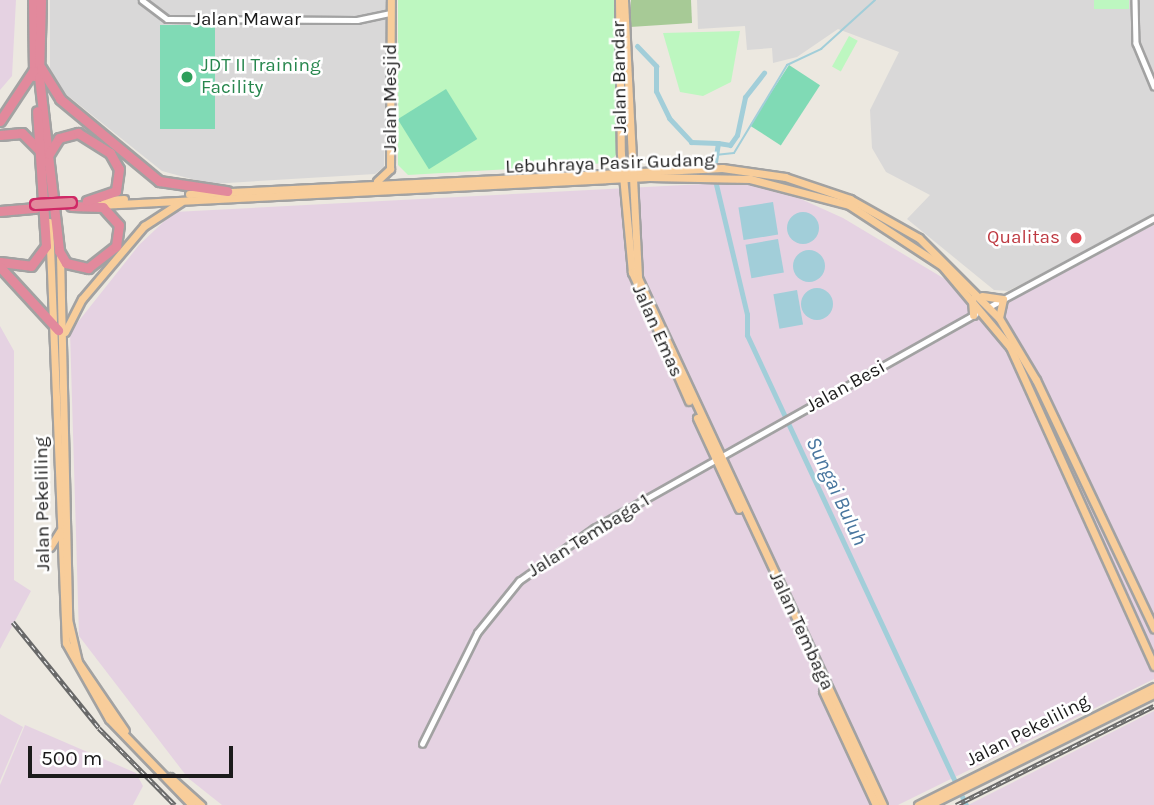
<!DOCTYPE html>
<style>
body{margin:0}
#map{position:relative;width:1154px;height:805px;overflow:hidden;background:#ece8e0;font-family:Karla,sans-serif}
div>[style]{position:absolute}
.residential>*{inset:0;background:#d9d8d8}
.industrial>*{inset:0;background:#e5d2e2}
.forest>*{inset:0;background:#a7ca96}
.park>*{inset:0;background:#bdf7c0;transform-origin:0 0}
.pitch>*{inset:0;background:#80dab5;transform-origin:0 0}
.water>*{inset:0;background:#a2ced9;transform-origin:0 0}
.round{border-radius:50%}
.stream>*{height:2px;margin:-1px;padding:0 1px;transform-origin:1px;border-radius:1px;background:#a2ced9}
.river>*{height:5px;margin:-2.5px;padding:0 2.5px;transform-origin:2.5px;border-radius:2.5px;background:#a2ced9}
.roads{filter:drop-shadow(2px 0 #a2a2a2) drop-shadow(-2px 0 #a2a2a2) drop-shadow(0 2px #a2a2a2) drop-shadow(0 -2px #a2a2a2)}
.minor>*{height:4.5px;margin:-2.25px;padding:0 2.25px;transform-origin:2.25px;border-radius:2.25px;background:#fff}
.major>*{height:7px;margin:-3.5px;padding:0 3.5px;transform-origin:3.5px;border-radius:3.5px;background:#f8cd9a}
.highway>*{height:9px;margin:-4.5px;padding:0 4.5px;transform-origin:4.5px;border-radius:4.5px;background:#e2899c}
.rail>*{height:4.5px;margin-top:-2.25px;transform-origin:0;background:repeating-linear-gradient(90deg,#fff 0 5px,#696969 0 10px);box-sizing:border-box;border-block:2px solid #696969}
.bridges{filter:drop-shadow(2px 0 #cf2966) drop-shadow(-2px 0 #cf2966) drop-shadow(0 2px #cf2966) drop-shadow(0 -2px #cf2966)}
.highway-bridge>*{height:9px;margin:-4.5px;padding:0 4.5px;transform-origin:4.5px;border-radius:4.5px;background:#e2899c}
.dots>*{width:19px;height:19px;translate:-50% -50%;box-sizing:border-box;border:4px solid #fff;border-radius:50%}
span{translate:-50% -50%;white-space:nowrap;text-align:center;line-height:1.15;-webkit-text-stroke:5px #fff;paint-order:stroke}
.street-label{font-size:19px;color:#1b1b1b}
.leisure-label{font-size:19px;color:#27864d}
.left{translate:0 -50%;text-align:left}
.health-label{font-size:19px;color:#be3a42}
.right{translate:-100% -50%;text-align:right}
.water-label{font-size:21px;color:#49769f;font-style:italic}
.scale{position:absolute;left:28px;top:746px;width:205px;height:32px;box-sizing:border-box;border:4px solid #1b1b1b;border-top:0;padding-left:9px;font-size:21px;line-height:24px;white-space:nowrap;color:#1b1b1b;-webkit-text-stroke:5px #fff;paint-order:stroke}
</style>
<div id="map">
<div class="residential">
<div style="clip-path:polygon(50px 0,388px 0,384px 167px,375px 174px,210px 184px,162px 171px,57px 87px,50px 69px)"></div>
<div style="clip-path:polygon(697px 0,1154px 0,1154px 216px,1008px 291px,994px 290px,907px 219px,930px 195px,886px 172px,872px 148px,870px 110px,899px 52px,838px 29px,797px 57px,773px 63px,772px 48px,747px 50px,745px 26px,698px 29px)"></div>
</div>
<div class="industrial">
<div style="clip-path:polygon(0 0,16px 0,12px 76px,0 90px)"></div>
<div style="clip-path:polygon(761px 181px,843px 218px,990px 306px,1154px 225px,1154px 679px,898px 805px,222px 805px,188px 778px,79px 636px,70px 332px,139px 245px,174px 212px)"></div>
<div style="clip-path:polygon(0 326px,14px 351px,14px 580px,31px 591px,0 649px)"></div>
<div style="clip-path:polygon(1154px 711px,1154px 805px,968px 805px)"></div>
<div style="clip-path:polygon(0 714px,23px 727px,0 781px)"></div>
<div style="clip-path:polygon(25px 725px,136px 773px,143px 786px,133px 805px,0 805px,0 785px)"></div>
</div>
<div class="forest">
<div style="clip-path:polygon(631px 0,691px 0,692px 23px,630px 27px)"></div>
</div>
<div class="park">
<div style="clip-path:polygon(398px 0,615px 0,617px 154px,608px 163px,408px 175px,398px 165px)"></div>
<div style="left:1094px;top:0;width:35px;height:9px"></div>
<div style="clip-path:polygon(740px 31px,731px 82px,703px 96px,680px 92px,663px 33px)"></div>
<div style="left:849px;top:36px;width:10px;height:35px;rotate:29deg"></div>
</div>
<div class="pitch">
<div style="left:160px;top:25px;width:55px;height:104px"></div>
<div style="left:789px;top:65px;width:37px;height:72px;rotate:33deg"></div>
<div style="left:446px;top:89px;width:59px;height:57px;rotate:58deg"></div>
</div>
<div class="water">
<div style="left:773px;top:202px;width:33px;height:35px;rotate:81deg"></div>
<div class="round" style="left:787px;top:212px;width:32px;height:32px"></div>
<div style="left:778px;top:239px;width:34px;height:33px;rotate:80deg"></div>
<div class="round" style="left:793px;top:250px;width:32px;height:32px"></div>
<div class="round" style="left:801px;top:288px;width:32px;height:32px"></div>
<div style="left:797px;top:290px;width:35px;height:24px;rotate:80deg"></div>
</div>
<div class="stream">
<div style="left:715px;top:155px;width:19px;rotate:-6deg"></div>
<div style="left:734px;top:153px;width:103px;rotate:-58.9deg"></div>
<div style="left:787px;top:65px;width:38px;rotate:-25deg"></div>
<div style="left:821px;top:49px;width:73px;rotate:-42.2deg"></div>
</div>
<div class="river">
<div style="left:637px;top:46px;width:28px;rotate:46deg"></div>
<div style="left:656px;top:66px;width:25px;rotate:90deg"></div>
<div style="left:656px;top:91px;width:30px;rotate:64deg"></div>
<div style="left:669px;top:118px;width:33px;rotate:47deg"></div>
<div style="left:691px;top:142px;width:27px;rotate:2deg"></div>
<div style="left:718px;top:143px;width:20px;rotate:99deg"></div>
<div style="left:718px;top:143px;width:12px;rotate:9deg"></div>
<div style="left:730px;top:145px;width:12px;rotate:-55deg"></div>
<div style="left:737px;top:135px;width:39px;rotate:-78deg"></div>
<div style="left:745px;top:97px;width:31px;rotate:-52deg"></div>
<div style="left:715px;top:180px;width:138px;rotate:76.6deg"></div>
<div style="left:747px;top:314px;width:21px;rotate:90deg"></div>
<div style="left:747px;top:335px;width:519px;rotate:65.02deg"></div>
</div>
<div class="roads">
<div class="minor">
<div style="left:142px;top:0;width:31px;rotate:37deg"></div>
<div style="left:167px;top:19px;width:190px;rotate:0.3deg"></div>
<div style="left:357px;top:20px;width:34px;rotate:-12deg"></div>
<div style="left:1135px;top:0;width:43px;rotate:88.7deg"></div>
<div style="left:1136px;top:43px;width:47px;rotate:67.3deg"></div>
<div style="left:989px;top:307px;width:187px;rotate:-28.3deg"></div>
<div style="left:422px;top:744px;width:124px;rotate:-63.6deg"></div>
<div style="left:477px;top:633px;width:67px;rotate:-51.1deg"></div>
<div style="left:519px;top:581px;width:92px;rotate:-35.2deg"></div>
<div style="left:594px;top:528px;width:437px;rotate:-29.3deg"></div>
</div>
<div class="major">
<div style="left:619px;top:0;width:154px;rotate:89.3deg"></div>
<div style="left:621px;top:154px;width:119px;rotate:84.7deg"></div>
<div style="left:632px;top:272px;width:141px;rotate:66.2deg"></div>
<div style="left:624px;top:0;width:278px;rotate:87.1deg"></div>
<div style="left:638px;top:278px;width:581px;rotate:65.07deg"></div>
<div style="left:377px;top:181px;width:18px;rotate:-43deg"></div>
<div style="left:390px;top:169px;width:169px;rotate:-89.7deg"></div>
<div style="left:189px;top:194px;width:534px;rotate:-2.79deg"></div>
<div style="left:722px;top:168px;width:64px;rotate:8.1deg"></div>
<div style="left:785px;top:177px;width:69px;rotate:18.7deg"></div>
<div style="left:850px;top:199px;width:79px;rotate:29.5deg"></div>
<div style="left:919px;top:238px;width:113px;rotate:45deg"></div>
<div style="left:999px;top:318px;width:72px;rotate:59.2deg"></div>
<div style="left:1036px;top:380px;width:275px;rotate:64.6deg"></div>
<div style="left:104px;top:200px;width:20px;rotate:-3deg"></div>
<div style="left:99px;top:205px;width:551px;rotate:-2.91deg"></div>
<div style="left:649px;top:177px;width:101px;rotate:1.1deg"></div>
<div style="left:750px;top:179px;width:102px;rotate:14.7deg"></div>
<div style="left:849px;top:205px;width:111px;rotate:33.3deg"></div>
<div style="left:942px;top:266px;width:106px;rotate:50deg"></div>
<div style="left:1010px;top:347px;width:350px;rotate:65.7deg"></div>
<div style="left:49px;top:222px;width:421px;rotate:87.7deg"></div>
<div style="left:66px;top:643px;width:87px;rotate:60.5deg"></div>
<div style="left:109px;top:719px;width:120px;rotate:46deg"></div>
<div style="left:60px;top:255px;width:364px;rotate:88.7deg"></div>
<div style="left:68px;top:619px;width:44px;rotate:76.9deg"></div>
<div style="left:78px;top:662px;width:83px;rotate:55.7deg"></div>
<div style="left:982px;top:296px;width:21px;rotate:8deg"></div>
<div style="left:1003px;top:299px;width:19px;rotate:102deg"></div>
<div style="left:972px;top:299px;width:16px;rotate:86deg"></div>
<div style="left:65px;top:332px;width:37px;rotate:-63deg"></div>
<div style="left:82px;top:299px;width:96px;rotate:-49.7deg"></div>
<div style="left:144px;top:226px;width:44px;rotate:-33deg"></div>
<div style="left:697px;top:418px;width:100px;rotate:65.2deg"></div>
<div style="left:50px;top:547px;width:19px;rotate:-58deg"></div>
<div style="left:823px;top:691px;width:126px;rotate:65.1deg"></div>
<div style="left:170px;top:777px;width:42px;rotate:42.1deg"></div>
<div style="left:918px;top:805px;width:264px;rotate:-26.6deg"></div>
<div style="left:929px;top:805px;width:251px;rotate:-26.3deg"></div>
</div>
<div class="highway">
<div style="left:33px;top:0;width:76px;rotate:89.2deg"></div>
<div style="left:41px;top:0;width:77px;rotate:91.5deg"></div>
<div style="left:39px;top:77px;width:175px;rotate:83.4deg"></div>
<div style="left:59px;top:251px;width:14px;rotate:60deg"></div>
<div style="left:66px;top:263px;width:23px;rotate:13deg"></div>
<div style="left:88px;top:268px;width:36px;rotate:-38deg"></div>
<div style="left:116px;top:246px;width:21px;rotate:-82deg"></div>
<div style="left:119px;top:225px;width:24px;rotate:-132deg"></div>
<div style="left:103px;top:207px;width:32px;rotate:-178deg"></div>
<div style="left:41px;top:68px;width:36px;rotate:58deg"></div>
<div style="left:60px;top:99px;width:129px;rotate:39.6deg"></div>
<div style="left:159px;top:181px;width:69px;rotate:8.4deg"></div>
<div style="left:0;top:121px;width:60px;rotate:-56.6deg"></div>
<div style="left:0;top:135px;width:22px;rotate:-5deg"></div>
<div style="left:22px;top:133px;width:23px;rotate:45deg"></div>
<div style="left:49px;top:154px;width:19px;rotate:-58deg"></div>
<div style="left:59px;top:138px;width:20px;rotate:-15deg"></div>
<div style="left:78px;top:133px;width:38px;rotate:32deg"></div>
<div style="left:110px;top:153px;width:18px;rotate:61deg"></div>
<div style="left:119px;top:169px;width:22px;rotate:98deg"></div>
<div style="left:116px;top:191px;width:31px;rotate:161deg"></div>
<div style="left:0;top:211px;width:36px;rotate:-5deg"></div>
<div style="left:0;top:262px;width:31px;rotate:7deg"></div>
<div style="left:31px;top:266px;width:25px;rotate:-53deg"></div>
<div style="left:46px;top:246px;width:135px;rotate:-93.8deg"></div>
<div style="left:0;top:267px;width:86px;rotate:47.4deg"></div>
</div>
</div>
<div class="rail">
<div style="left:13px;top:622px;width:136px;rotate:50.9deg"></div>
<div style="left:99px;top:728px;width:108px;rotate:45.4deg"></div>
<div style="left:956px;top:805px;width:221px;rotate:-26.6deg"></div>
</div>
<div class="bridges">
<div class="highway-bridge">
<div style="left:35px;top:204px;width:36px;rotate:-3deg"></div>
</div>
</div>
<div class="dots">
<div style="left:187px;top:77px;background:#2e9e5b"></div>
<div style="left:1076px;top:238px;background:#e0444e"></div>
</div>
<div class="street-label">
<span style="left:247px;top:20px">Jalan Mawar</span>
<span style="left:620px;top:77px;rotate:-91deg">Jalan Bandar</span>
<span style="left:391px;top:98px;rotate:-90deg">Jalan Mesjid</span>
<span style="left:610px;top:164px;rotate:-2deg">Lebuhraya Pasir Gudang</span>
<span style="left:657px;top:331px;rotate:66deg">Jalan Emas</span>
<span style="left:846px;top:387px;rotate:-29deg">Jalan Besi</span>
<span style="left:43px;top:504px;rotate:-91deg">Jalan Pekeliling</span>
<span style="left:589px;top:536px;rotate:-32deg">Jalan Tembaga 1</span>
<span style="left:801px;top:631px;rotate:65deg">Jalan Tembaga</span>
<span style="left:1028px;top:731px;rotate:-27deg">Jalan Pekeliling</span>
</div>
<div class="leisure-label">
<span class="left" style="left:201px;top:77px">JDT II Training<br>Facility</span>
</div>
<div class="health-label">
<span class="right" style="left:1060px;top:238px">Qualitas</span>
</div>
<div class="water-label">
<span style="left:837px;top:491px;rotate:65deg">Sungai Buluh</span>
</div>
<div class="scale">500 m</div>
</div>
